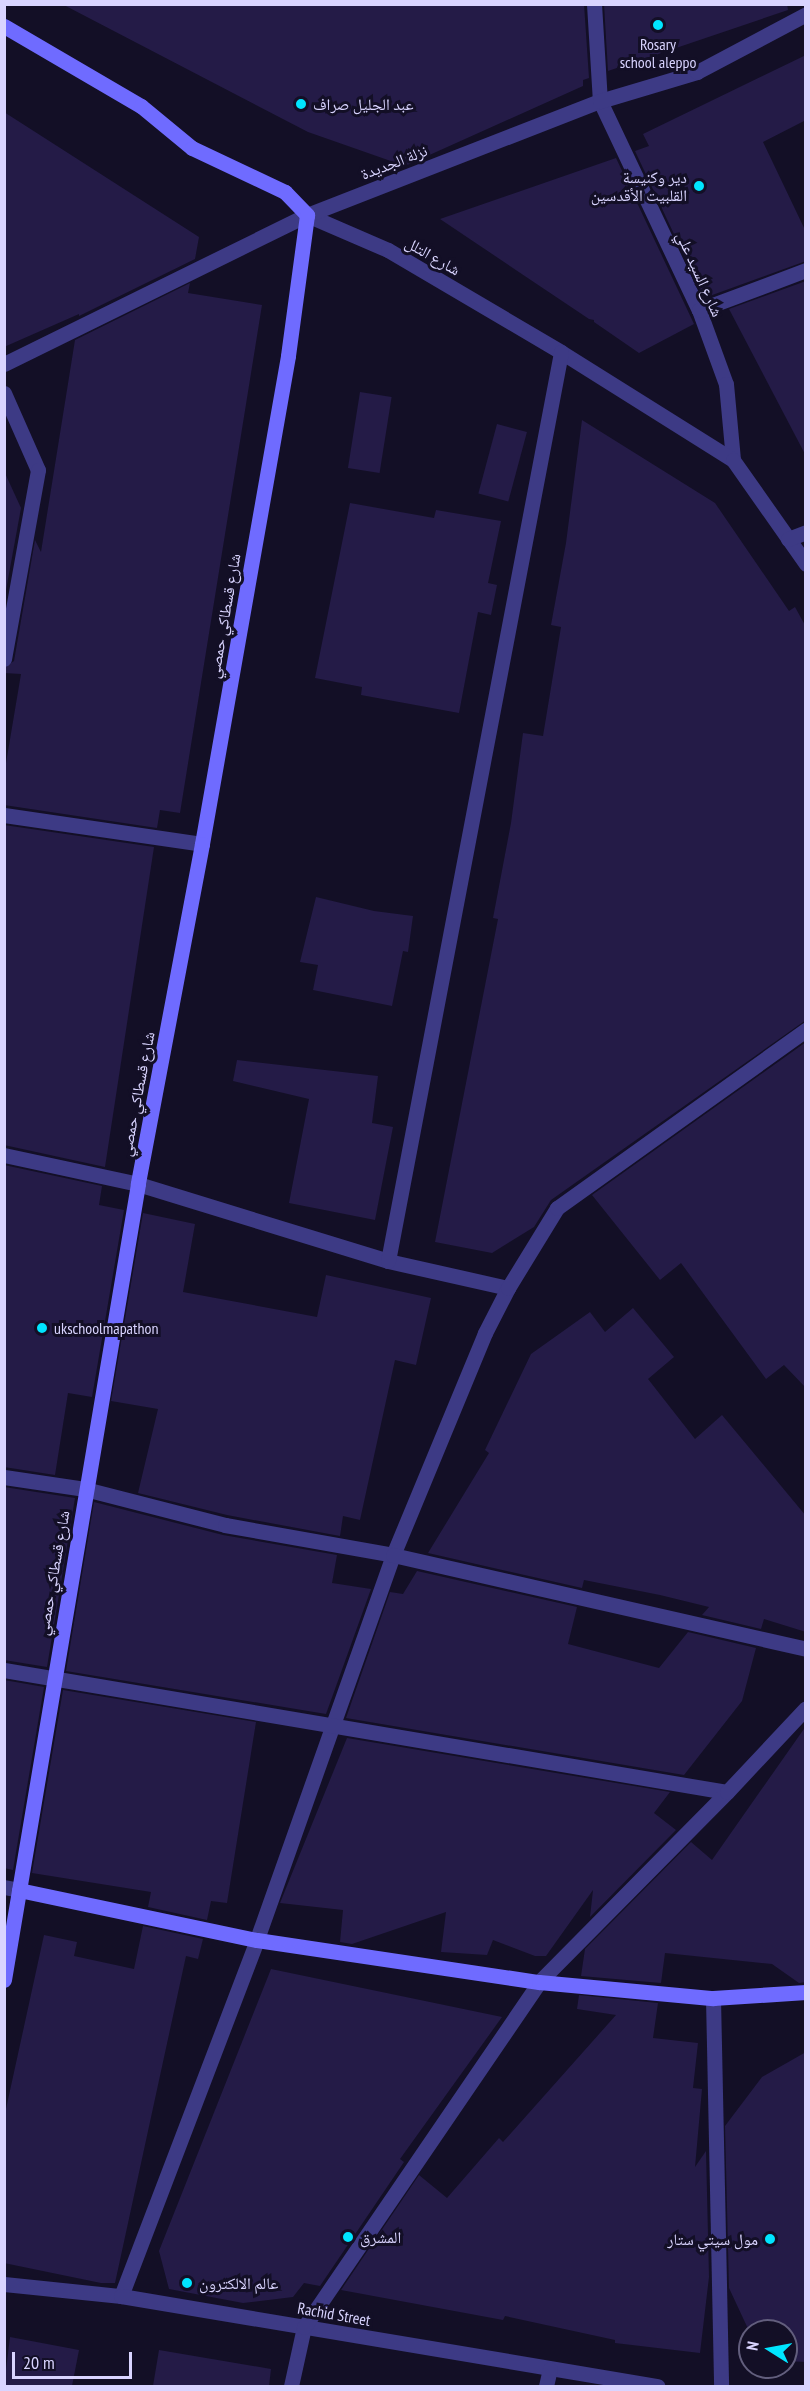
<!DOCTYPE html>
<meta charset="utf-8">
<style>
body{margin:0}
#map{position:relative;width:810px;height:2391px;overflow:hidden;background:#130f26;font-family:"PT Sans Narrow","Noto Naskh Arabic",sans-serif}
div>[style]{position:absolute}
.building>*{inset:0;background:#241b47;transform-origin:0 0}
.street>*{height:15px;margin:-7.5px;padding:0 7.5px;transform-origin:7.5px;border-radius:7.5px;background:#3d3a85}
.secondary>*{height:15px;margin:-7.5px;padding:0 7.5px;transform-origin:7.5px;border-radius:7.5px;background:#6f6bff}
.dots>*{width:16px;height:16px;translate:-50% -50%;box-sizing:border-box;border:3px solid #130f26;border-radius:50%}
span{translate:-50% -50%;white-space:nowrap;text-align:center;line-height:1.15;-webkit-text-stroke:6px #130f26;paint-order:stroke}
.poi-label{font-size:16px;color:#d9d4ff}
.left{translate:0 -50%;text-align:left}
.right{translate:-100% -50%;text-align:right}
.street-label{font-size:16px;color:#d9d4ff}
.frame{position:absolute;inset:0;border:6px solid #d9d4ff;pointer-events:none}
.north{position:absolute;left:738px;top:2319px;width:60px;height:60px;box-sizing:border-box;background:#130f26;border:2px solid #625e7d;border-radius:50%;rotate:281deg;font-size:16px;font-weight:700;line-height:24px;text-align:center;color:#d9d4ff}
.north::after{content:'';display:block;margin:auto;width:21px;height:27px;background:#00e5ff;clip-path:polygon(50% 0,100% 100%,50% 72%,0 100%)}
.scale{position:absolute;left:12px;top:2352px;width:120px;height:27px;box-sizing:border-box;border:3px solid #d9d4ff;border-top:0;padding-left:8px;font-size:18px;line-height:21px;white-space:nowrap;color:#d9d4ff;-webkit-text-stroke:4px #130f26;paint-order:stroke}
</style>
<div id="map">
<div class="building">
<div style="clip-path:polygon(62px 4px,584px 4px,589px 78px,583px 80px,583px 86px,405px 166px,308px 132px)"></div>
<div style="clip-path:polygon(604px 4px,787px 4px,788px 10px,608px 71px)"></div>
<div style="clip-path:polygon(806px 55px,806px 120px,763px 142px,806px 232px,806px 261px,704px 298px,635px 151px,649px 146px,643px 134px)"></div>
<div style="clip-path:polygon(4px 112px,199px 237px,195px 259px,79px 316px,79px 314px,4px 347px)"></div>
<div style="clip-path:polygon(616px 158px,694px 324px,639px 353px,594px 322px,594px 320px,589px 319px,440px 219px)"></div>
<div style="clip-path:polygon(806px 281px,806px 456px,729px 309px)"></div>
<div style="clip-path:polygon(190px 283px,188px 293px,262px 305px,180px 813px,160px 810px,157px 828px,4px 805px,4px 775px,21px 674px,4px 673px,4px 668px,14px 661px,35px 540px,41px 552px,75px 340px)"></div>
<div style="left:360px;top:392px;width:32px;height:77px;rotate:9deg"></div>
<div style="clip-path:polygon(582px 420px,715px 503px,789px 611px,795px 607px,806px 627px,806px 1020px,551px 1200px,534px 1227px,492px 1253px,435px 1242px,498px 919px,493px 918px,511px 823px,523px 733px,543px 736px,561px 627px,551px 625px,566px 543px)"></div>
<div style="left:497px;top:424px;width:31px;height:72px;rotate:15deg"></div>
<div style="clip-path:polygon(4px 471px,21px 508px,4px 601px)"></div>
<div style="clip-path:polygon(350px 503px,434px 518px,436px 510px,501px 521px,488px 583px,497px 585px,491px 615px,478px 612px,459px 713px,361px 695px,362px 687px,315px 678px)"></div>
<div style="clip-path:polygon(4px 825px,154px 847px,105px 1167px,4px 1145px)"></div>
<div style="clip-path:polygon(316px 897px,374px 911px,413px 916px,408px 952px,403px 951px,392px 1006px,313px 990px,318px 965px,300px 962px)"></div>
<div style="clip-path:polygon(806px 1042px,806px 1388px,784px 1365px,766px 1379px,681px 1263px,660px 1280px,592px 1195px)"></div>
<div style="clip-path:polygon(237px 1060px,378px 1076px,372px 1123px,393px 1127px,375px 1220px,289px 1203px,309px 1099px,233px 1081px)"></div>
<div style="clip-path:polygon(4px 1165px,102px 1186px,99px 1205px,124px 1210px,92px 1397px,68px 1393px,55px 1475px,4px 1467px)"></div>
<div style="clip-path:polygon(143px 1213px,195px 1224px,183px 1292px,317px 1317px,326px 1275px,431px 1298px,416px 1365px,395px 1360px,360px 1520px,343px 1516px,340px 1536px,227px 1515px,138px 1493px,158px 1409px,111px 1401px)"></div>
<div style="clip-path:polygon(633px 1308px,674px 1357px,648px 1379px,695px 1439px,722px 1415px,806px 1516px,806px 1632px,764px 1619px,761px 1629px,702px 1615px,709px 1607px,660px 1595px,584px 1580px,582px 1588px,428px 1553px,489px 1453px,485px 1450px,531px 1354px,590px 1312px,605px 1332px)"></div>
<div style="clip-path:polygon(4px 1487px,75px 1498px,47px 1667px,4px 1660px)"></div>
<div style="clip-path:polygon(94px 1502px,223px 1535px,337px 1555px,332px 1583px,371px 1589px,326px 1714px,66px 1671px)"></div>
<div style="clip-path:polygon(417px 1571px,577px 1607px,568px 1644px,659px 1668px,688px 1632px,756px 1648px,742px 1701px,684px 1775px,346px 1718px,390px 1592px,403px 1594px)"></div>
<div style="clip-path:polygon(4px 1680px,44px 1687px,13px 1870px,4px 1868px)"></div>
<div style="clip-path:polygon(63px 1690px,256px 1722px,227px 1903px,211px 1901px,207px 1920px,148px 1907px,151px 1892px,32px 1873px)"></div>
<div style="clip-path:polygon(806px 1726px,806px 1982px,799px 1983px,772px 1964px,665px 1953px,661px 1983px,581px 1976px,585px 1949px,691px 1842px,712px 1860px)"></div>
<div style="clip-path:polygon(347px 1738px,670px 1792px,654px 1813px,676px 1830px,590px 1917px,593px 1890px,546px 1956px,535px 1956px,493px 1940px,487px 1955px,441px 1952px,446px 1912px,352px 1944px,340px 1942px,343px 1910px,280px 1903px)"></div>
<div style="clip-path:polygon(143px 1926px,203px 1939px,198px 1959px,186px 1956px,115px 2283px,101px 2283px,4px 2263px,4px 2118px,44px 1935px,77px 1942px,74px 1956px,134px 1969px)"></div>
<div style="clip-path:polygon(271px 1969px,502px 2017px,400px 2159px,404px 2162px,320px 2286px,304px 2283px,293px 2297px,243px 2303px,169px 2289px,159px 2251px)"></div>
<div style="clip-path:polygon(579px 1995px,658px 2003px,653px 2038px,698px 2043px,693px 2088px,702px 2089px,695px 2167px,706px 2151px,709px 2277px,700px 2353px,615px 2343px,615px 2340px,505px 2316px,503px 2320px,341px 2290px,419px 2175px,447px 2198px,499px 2138px,503px 2142px,616px 2015px,577px 2009px)"></div>
<div style="clip-path:polygon(806px 2052px,806px 2362px,786px 2361px,786px 2331px,750px 2333px,729px 2288px,725px 2126px,762px 2077px)"></div>
<div style="clip-path:polygon(10px 2337px,79px 2350px,72px 2386px,4px 2386px)"></div>
<div style="clip-path:polygon(159px 2350px,271px 2369px,269px 2386px,153px 2386px)"></div>
</div>
<div class="street">
<div style="left:594px;top:4px;width:97px;rotate:86.5deg"></div>
<div style="left:600px;top:101px;width:231px;rotate:64.7deg"></div>
<div style="left:699px;top:310px;width:79px;rotate:70deg"></div>
<div style="left:726px;top:384px;width:76px;rotate:84.7deg"></div>
<div style="left:307px;top:215px;width:88px;rotate:23.4deg"></div>
<div style="left:388px;top:250px;width:201px;rotate:30.5deg"></div>
<div style="left:561px;top:352px;width:203px;rotate:32.1deg"></div>
<div style="left:733px;top:460px;width:127px;rotate:54.9deg"></div>
<div style="left:699px;top:310px;width:114px;rotate:-20.5deg"></div>
<div style="left:4px;top:364px;width:338px;rotate:-26.2deg"></div>
<div style="left:307px;top:215px;width:314px;rotate:-21.3deg"></div>
<div style="left:600px;top:101px;width:101px;rotate:-16.6deg"></div>
<div style="left:697px;top:72px;width:123px;rotate:-28deg"></div>
<div style="left:4px;top:393px;width:84px;rotate:66.2deg"></div>
<div style="left:38px;top:470px;width:192px;rotate:100.2deg"></div>
<div style="left:788px;top:539px;width:19px;rotate:-21deg"></div>
<div style="left:4px;top:815px;width:200px;rotate:8.3deg"></div>
<div style="left:4px;top:1155px;width:137px;rotate:12.2deg"></div>
<div style="left:138px;top:1184px;width:262px;rotate:17.1deg"></div>
<div style="left:388px;top:1261px;width:123px;rotate:12.7deg"></div>
<div style="left:508px;top:1288px;width:51px;rotate:117.1deg"></div>
<div style="left:485px;top:1333px;width:240px;rotate:112.5deg"></div>
<div style="left:393px;top:1555px;width:408px;rotate:109.5deg"></div>
<div style="left:257px;top:1940px;width:381px;rotate:110.9deg"></div>
<div style="left:388px;top:1261px;width:925px;rotate:-79.22deg"></div>
<div style="left:508px;top:1288px;width:94px;rotate:-58.5deg"></div>
<div style="left:557px;top:1208px;width:306px;rotate:-35.6deg"></div>
<div style="left:4px;top:1477px;width:82px;rotate:8.4deg"></div>
<div style="left:85px;top:1489px;width:145px;rotate:14.4deg"></div>
<div style="left:225px;top:1525px;width:171px;rotate:10.1deg"></div>
<div style="left:393px;top:1555px;width:424px;rotate:12.8deg"></div>
<div style="left:4px;top:1670px;width:733px;rotate:9.58deg"></div>
<div style="left:4px;top:1887px;width:15px;rotate:11deg"></div>
<div style="left:713px;top:1998px;width:388px;rotate:88.8deg"></div>
<div style="left:4px;top:2284px;width:118px;rotate:5.9deg"></div>
<div style="left:121px;top:2296px;width:544px;rotate:9.53deg"></div>
<div style="left:291px;top:2386px;width:60px;rotate:-77.6deg"></div>
<div style="left:304px;top:2327px;width:417px;rotate:-55.7deg"></div>
<div style="left:539px;top:1982px;width:267px;rotate:-45.3deg"></div>
<div style="left:727px;top:1792px;width:115px;rotate:-46.8deg"></div>
<div style="left:546px;top:2386px;width:17px;rotate:-77deg"></div>
</div>
<div class="secondary">
<div style="left:4px;top:26px;width:159px;rotate:30.3deg"></div>
<div style="left:141px;top:106px;width:66px;rotate:39.5deg"></div>
<div style="left:192px;top:148px;width:103px;rotate:25.3deg"></div>
<div style="left:285px;top:192px;width:32px;rotate:46deg"></div>
<div style="left:307px;top:215px;width:142px;rotate:97.7deg"></div>
<div style="left:288px;top:356px;width:496px;rotate:100deg"></div>
<div style="left:202px;top:844px;width:346px;rotate:100.7deg"></div>
<div style="left:138px;top:1184px;width:807px;rotate:99.56deg"></div>
<div style="left:19px;top:1890px;width:243px;rotate:11.9deg"></div>
<div style="left:257px;top:1940px;width:285px;rotate:8.5deg"></div>
<div style="left:539px;top:1982px;width:175px;rotate:5.3deg"></div>
<div style="left:713px;top:1998px;width:93px;rotate:-3.7deg"></div>
</div>
<div class="dots">
<div style="left:658px;top:25px;background:#00e5ff"></div>
<div style="left:301px;top:104px;background:#00e5ff"></div>
<div style="left:699px;top:186px;background:#00e5ff"></div>
<div style="left:42px;top:1328px;background:#00e5ff"></div>
<div style="left:348px;top:2237px;background:#00e5ff"></div>
<div style="left:770px;top:2239px;background:#00e5ff"></div>
<div style="left:187px;top:2283px;background:#00e5ff"></div>
</div>
<div class="poi-label">
<span style="left:658px;top:53px">Rosary<br>school aleppo</span>
<span class="left" style="left:313px;top:104px">عبد الجليل صراف</span>
<span class="right" style="left:687px;top:186px">دير وكنيسة<br>القلبيت الأقدسين</span>
<span class="left" style="left:54px;top:1328px">ukschoolmapathon</span>
<span class="left" style="left:360px;top:2237px">المشرق</span>
<span class="right" style="left:758px;top:2239px">مول سيتي ستار</span>
<span class="left" style="left:199px;top:2283px">عالم الالكترون</span>
</div>
<div class="street-label">
<span style="left:394px;top:162px;rotate:-21deg">نزلة الجديدة</span>
<span style="left:433px;top:256px;rotate:30deg">شارع التلل</span>
<span style="left:700px;top:274px;rotate:66deg">شارع السيد علي</span>
<span style="left:224px;top:616px;rotate:-80deg">شارع قسطاكي حمصي</span>
<span style="left:137px;top:1094px;rotate:-79deg">شارع قسطاكي حمصي</span>
<span style="left:53px;top:1573px;rotate:-80deg">شارع قسطاكي حمصي</span>
<span style="left:334px;top:2314px;rotate:10deg">Rachid Street</span>
</div>
<div class="frame"></div>
<div class="north">N</div>
<div class="scale">20 m</div>
</div>
